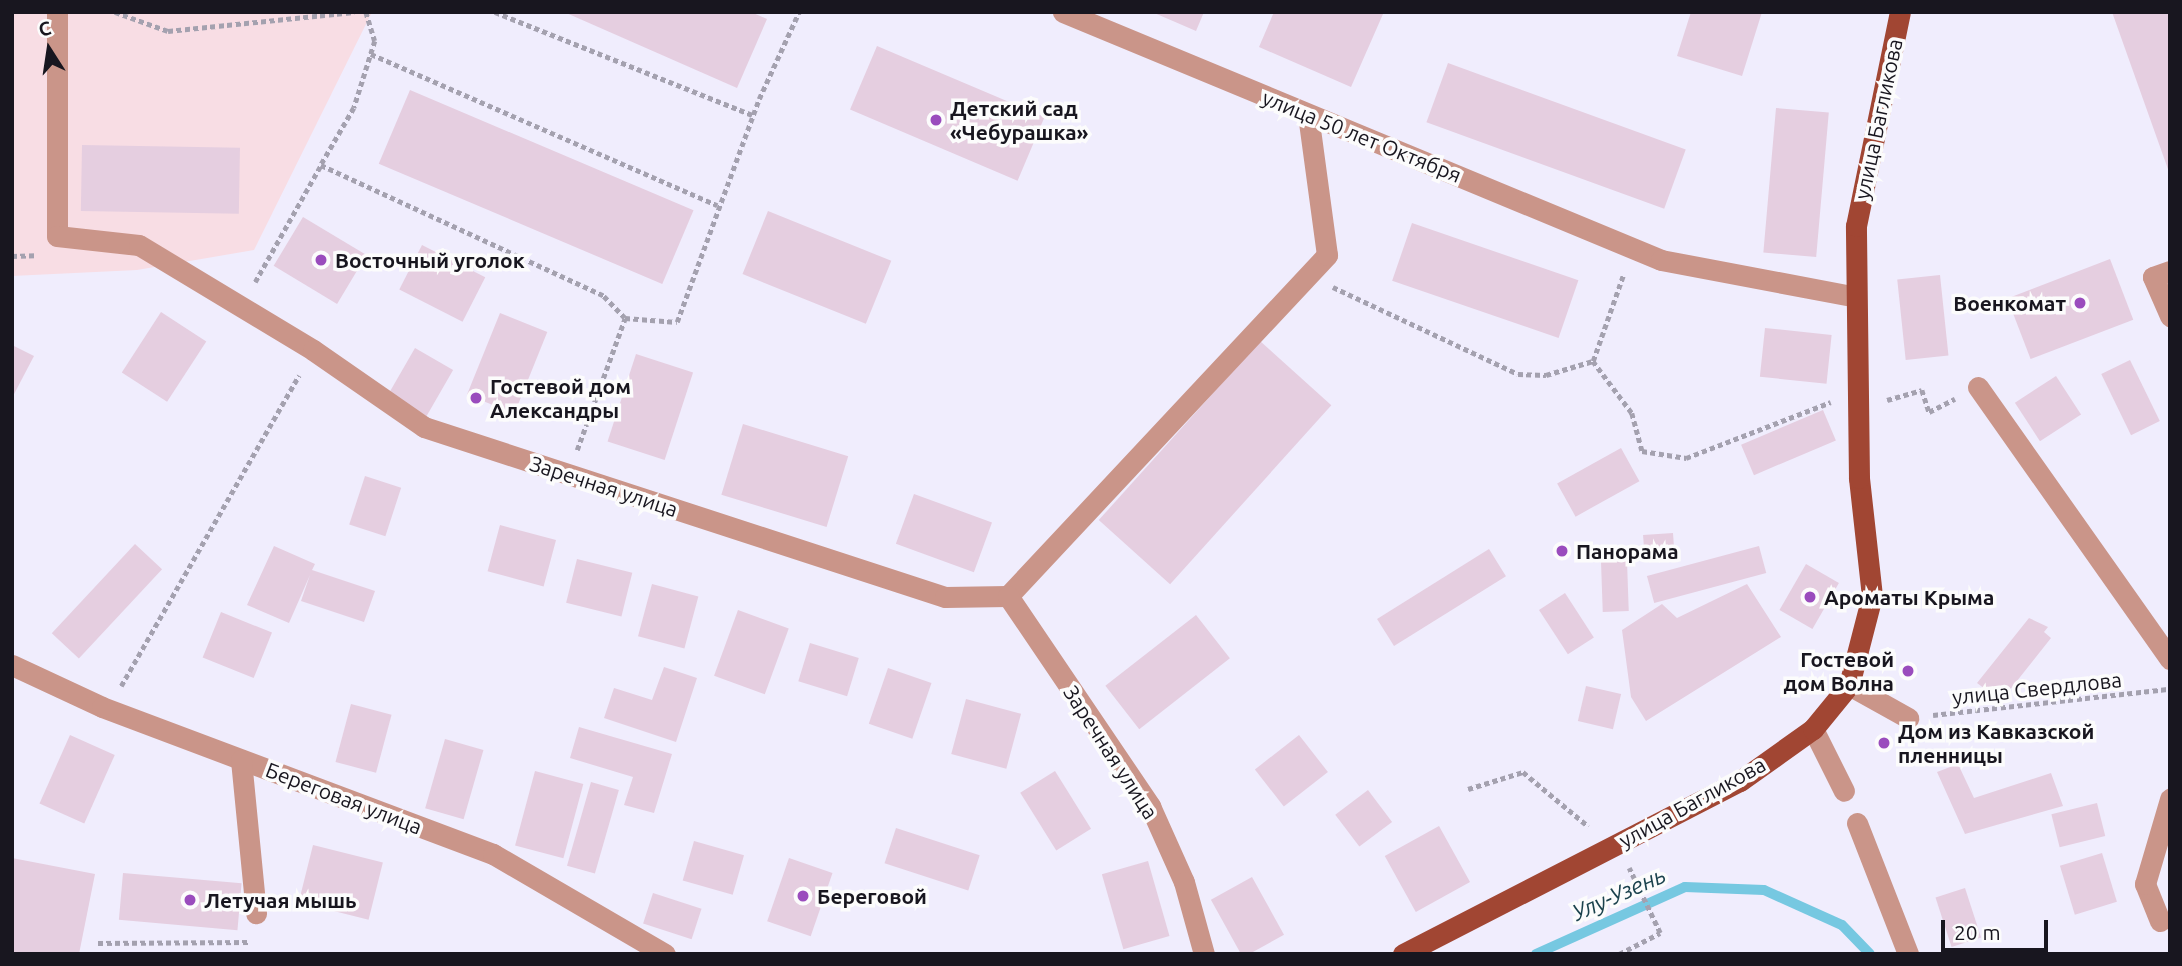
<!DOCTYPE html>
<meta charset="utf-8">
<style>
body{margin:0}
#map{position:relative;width:2182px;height:966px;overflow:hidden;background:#f0edfd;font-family:Ubuntu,sans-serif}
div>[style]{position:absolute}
.medical>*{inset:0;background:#f8dde4}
.stream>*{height:10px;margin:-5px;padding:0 5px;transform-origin:5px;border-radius:5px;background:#76c8e1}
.building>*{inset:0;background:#e5cee0;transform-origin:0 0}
.path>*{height:4.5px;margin-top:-2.25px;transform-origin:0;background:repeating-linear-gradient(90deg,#a4a1af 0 5px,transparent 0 8.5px)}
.minor>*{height:21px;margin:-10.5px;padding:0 10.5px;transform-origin:10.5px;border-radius:10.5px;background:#ca9589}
.major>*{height:21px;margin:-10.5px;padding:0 10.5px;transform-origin:10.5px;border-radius:10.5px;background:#a14633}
.dots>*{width:19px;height:19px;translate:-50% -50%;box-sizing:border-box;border:4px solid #fcfcfc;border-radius:50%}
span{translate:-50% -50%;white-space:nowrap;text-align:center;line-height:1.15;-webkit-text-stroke:7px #fcfcfc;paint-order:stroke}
.poi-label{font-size:21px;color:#18161f;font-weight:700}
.left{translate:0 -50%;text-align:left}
.right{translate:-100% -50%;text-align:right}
.street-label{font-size:21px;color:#18161f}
.water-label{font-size:23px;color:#1b424d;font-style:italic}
.frame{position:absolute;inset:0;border:14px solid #18161f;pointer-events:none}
.north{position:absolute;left:14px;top:14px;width:70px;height:70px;-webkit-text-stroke:5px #fcfcfc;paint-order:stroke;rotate:348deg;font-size:19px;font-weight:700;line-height:28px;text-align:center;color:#18161f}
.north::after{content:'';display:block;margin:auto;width:24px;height:32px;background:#18161f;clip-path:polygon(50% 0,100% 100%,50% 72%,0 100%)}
.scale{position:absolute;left:1941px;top:920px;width:107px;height:32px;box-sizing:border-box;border:4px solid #18161f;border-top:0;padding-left:9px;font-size:21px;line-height:24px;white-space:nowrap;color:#18161f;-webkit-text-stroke:5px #fcfcfc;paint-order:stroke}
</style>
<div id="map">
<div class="medical">
<div style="clip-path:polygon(12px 12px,372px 12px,254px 250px,137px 270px,12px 276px)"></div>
</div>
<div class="stream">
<div style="left:1536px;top:954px;width:163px;rotate:-24.2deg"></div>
<div style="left:1685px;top:887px;width:79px;rotate:2.2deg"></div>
<div style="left:1764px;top:890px;width:85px;rotate:24.2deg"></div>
<div style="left:1842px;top:925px;width:40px;rotate:46deg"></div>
</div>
<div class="building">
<div style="clip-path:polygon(564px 12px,751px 12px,767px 19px,737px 88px)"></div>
<div style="clip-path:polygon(1152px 12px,1204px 12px,1196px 31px)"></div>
<div style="clip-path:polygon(1274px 12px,1380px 12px,1383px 14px,1351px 87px,1259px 47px)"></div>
<div style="clip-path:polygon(1691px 12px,1762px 12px,1742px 76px,1677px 56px)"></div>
<div style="clip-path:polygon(2112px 12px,2170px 12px,2170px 172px,2169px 172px)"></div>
<div style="left:877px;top:46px;width:182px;height:69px;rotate:23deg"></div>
<div style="left:1448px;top:63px;width:253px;height:63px;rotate:20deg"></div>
<div style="left:410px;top:90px;width:308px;height:80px;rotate:23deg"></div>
<div style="left:1776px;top:108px;width:53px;height:145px;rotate:5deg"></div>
<div style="left:82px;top:145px;width:158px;height:66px;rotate:1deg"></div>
<div style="left:768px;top:211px;width:133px;height:68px;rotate:22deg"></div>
<div style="left:303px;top:217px;width:74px;height:57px;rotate:31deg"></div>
<div style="left:1412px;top:223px;width:176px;height:61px;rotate:19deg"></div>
<div style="left:422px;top:245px;width:71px;height:50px;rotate:27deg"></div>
<div style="left:2110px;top:259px;width:65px;height:110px;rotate:69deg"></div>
<div style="left:1940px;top:275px;width:81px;height:43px;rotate:84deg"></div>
<div style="left:161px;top:312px;width:54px;height:72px;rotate:33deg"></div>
<div style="left:500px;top:313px;width:51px;height:88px;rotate:22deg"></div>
<div style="left:1765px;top:328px;width:67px;height:49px;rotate:6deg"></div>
<div style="left:1260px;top:341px;width:96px;height:241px;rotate:42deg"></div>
<div style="clip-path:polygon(12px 345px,34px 356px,12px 398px)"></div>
<div style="left:415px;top:348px;width:44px;height:53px;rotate:30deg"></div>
<div style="left:636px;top:354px;width:60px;height:92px;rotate:18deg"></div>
<div style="left:2130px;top:360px;width:68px;height:32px;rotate:64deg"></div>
<div style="left:2056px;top:376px;width:46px;height:49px;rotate:57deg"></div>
<div style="left:1823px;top:410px;width:33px;height:89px;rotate:67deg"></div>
<div style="left:743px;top:424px;width:110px;height:74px;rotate:17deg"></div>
<div style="left:1621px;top:448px;width:38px;height:73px;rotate:61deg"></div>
<div style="left:365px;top:476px;width:38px;height:51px;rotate:18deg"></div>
<div style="left:914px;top:494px;width:83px;height:53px;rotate:20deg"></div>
<div style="left:500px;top:525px;width:58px;height:48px;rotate:15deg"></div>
<div style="left:1673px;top:533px;width:27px;height:30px;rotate:86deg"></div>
<div style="left:135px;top:544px;width:37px;height:122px;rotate:43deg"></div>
<div style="clip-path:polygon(274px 546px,315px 564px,312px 570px,375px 591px,364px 622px,301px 601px,310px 575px,289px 623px,247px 605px)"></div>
<div style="left:1759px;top:546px;width:28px;height:116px;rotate:75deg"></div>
<div style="left:1489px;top:549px;width:32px;height:132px;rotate:58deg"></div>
<div style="left:577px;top:559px;width:57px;height:45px;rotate:14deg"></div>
<div style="left:1627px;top:561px;width:50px;height:26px;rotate:88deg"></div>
<div style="left:1806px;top:564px;width:38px;height:53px;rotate:30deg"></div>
<div style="left:652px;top:584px;width:48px;height:54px;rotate:15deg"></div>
<div style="clip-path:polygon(1747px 584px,1781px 637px,1646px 721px,1631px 697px,1622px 630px,1662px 604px,1677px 618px)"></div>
<div style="left:1565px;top:593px;width:53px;height:31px;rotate:57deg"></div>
<div style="left:738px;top:610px;width:54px;height:70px;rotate:20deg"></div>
<div style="left:221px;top:612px;width:55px;height:49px;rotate:22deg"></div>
<div style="left:1196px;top:615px;width:55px;height:115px;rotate:52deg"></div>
<div style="clip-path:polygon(2029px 618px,2048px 627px,2044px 632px,2051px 638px,2001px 701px,1977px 683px)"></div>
<div style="left:810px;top:643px;width:51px;height:40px;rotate:17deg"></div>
<div style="clip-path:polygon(664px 667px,697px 678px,676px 742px,604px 718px,614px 688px,652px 700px)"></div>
<div style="left:888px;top:668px;width:46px;height:59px;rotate:19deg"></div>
<div style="left:1586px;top:686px;width:36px;height:36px;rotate:13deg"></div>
<div style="left:966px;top:699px;width:57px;height:57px;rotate:15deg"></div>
<div style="left:351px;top:704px;width:42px;height:60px;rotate:15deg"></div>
<div style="clip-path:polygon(579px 727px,672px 754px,654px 813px,624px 805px,633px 777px,570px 758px)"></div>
<div style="left:70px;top:735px;width:49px;height:75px;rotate:24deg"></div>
<div style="left:1299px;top:735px;width:47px;height:56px;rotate:52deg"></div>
<div style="left:445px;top:739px;width:40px;height:72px;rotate:16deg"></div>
<div style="clip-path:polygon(1958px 764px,1974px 798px,2051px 773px,2063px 806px,1965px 834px,1937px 772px)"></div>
<div style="left:535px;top:771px;width:50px;height:77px;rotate:15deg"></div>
<div style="left:1055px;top:771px;width:68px;height:41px;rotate:58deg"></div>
<div style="left:591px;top:782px;width:29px;height:87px;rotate:16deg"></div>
<div style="left:1368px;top:790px;width:40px;height:41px;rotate:53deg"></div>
<div style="left:2097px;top:803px;width:34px;height:47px;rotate:76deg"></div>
<div style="left:1439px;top:826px;width:64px;height:62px;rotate:61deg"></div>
<div style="left:896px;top:828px;width:88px;height:37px;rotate:18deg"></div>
<div style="left:694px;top:841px;width:52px;height:41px;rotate:16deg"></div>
<div style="left:313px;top:845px;width:72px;height:59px;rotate:14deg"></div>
<div style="left:2102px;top:853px;width:51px;height:44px;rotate:73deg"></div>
<div style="clip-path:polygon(12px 858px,95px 874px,79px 954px,12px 952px)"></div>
<div style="left:789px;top:858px;width:46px;height:67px;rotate:19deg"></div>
<div style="left:1148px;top:861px;width:78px;height:48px;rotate:74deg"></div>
<div style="left:123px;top:873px;width:119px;height:47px;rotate:5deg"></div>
<div style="left:1252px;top:877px;width:66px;height:47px;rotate:61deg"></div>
<div style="left:1965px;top:888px;width:52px;height:31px;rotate:72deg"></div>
<div style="left:653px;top:893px;width:51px;height:32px;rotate:18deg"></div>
</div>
<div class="path">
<div style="left:115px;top:12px;width:56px;rotate:19.7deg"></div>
<div style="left:168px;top:31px;width:187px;rotate:-5.8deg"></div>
<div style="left:366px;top:12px;width:30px;rotate:73deg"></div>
<div style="left:375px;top:41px;width:70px;rotate:107.4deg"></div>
<div style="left:354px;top:108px;width:66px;rotate:120.1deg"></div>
<div style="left:321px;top:165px;width:312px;rotate:24.8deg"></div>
<div style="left:604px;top:296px;width:30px;rotate:46deg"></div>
<div style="left:495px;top:12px;width:277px;rotate:21.8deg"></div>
<div style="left:371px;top:54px;width:378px;rotate:23.6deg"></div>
<div style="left:12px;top:256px;width:24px;rotate:-2deg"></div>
<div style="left:255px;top:282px;width:134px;rotate:-60.6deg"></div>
<div style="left:1333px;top:287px;width:204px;rotate:25.2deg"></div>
<div style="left:1518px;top:374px;width:28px;rotate:2deg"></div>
<div style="left:1546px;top:375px;width:49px;rotate:-16.6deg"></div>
<div style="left:1593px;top:361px;width:65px;rotate:53.1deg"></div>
<div style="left:1632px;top:413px;width:39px;rotate:75deg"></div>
<div style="left:1642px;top:451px;width:45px;rotate:9deg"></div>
<div style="left:1686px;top:458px;width:155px;rotate:-21.1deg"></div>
<div style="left:1593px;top:361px;width:90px;rotate:-70.6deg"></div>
<div style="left:1887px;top:400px;width:36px;rotate:-16deg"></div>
<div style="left:1922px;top:390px;width:23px;rotate:72deg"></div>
<div style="left:1929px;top:412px;width:29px;rotate:-27deg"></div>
<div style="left:577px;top:450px;width:140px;rotate:-70deg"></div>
<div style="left:625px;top:318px;width:52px;rotate:4.4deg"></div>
<div style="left:677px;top:322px;width:238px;rotate:-69.8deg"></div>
<div style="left:759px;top:99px;width:96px;rotate:-65.3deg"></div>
<div style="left:121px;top:686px;width:358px;rotate:-60.2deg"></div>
<div style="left:1933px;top:715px;width:236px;rotate:-6.3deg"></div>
<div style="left:1468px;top:789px;width:58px;rotate:-17.2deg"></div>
<div style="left:1523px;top:772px;width:85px;rotate:39.7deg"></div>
<div style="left:98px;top:943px;width:153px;rotate:-0.4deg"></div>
<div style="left:1619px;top:954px;width:46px;rotate:-27.1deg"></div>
<div style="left:1660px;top:933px;width:72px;rotate:-115.5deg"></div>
</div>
<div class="minor">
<div style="left:57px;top:12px;width:224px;rotate:90deg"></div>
<div style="left:57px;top:236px;width:82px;rotate:6.3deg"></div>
<div style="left:139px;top:245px;width:203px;rotate:31.1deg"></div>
<div style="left:313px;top:350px;width:135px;rotate:34.7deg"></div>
<div style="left:424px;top:427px;width:548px;rotate:18.07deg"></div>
<div style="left:945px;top:597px;width:63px;rotate:-0.9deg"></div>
<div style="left:1063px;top:12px;width:647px;rotate:22.52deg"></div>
<div style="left:1661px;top:260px;width:198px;rotate:10.7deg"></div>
<div style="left:2170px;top:271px;width:18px;rotate:161deg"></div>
<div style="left:2153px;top:277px;width:43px;rotate:66.4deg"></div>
<div style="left:1978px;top:387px;width:333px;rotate:54.8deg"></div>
<div style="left:1008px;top:596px;width:467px;rotate:-46.9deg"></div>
<div style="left:1327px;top:255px;width:142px;rotate:-97.7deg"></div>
<div style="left:1008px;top:596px;width:254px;rotate:55.9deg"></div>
<div style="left:1150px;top:806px;width:83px;rotate:65.9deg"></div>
<div style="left:1184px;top:882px;width:75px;rotate:74.5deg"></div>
<div style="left:12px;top:665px;width:99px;rotate:25deg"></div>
<div style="left:102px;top:707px;width:418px;rotate:20.6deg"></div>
<div style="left:493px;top:854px;width:199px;rotate:30.2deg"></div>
<div style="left:1849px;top:685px;width:68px;rotate:29.2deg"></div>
<div style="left:1813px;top:729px;width:69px;rotate:63.4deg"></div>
<div style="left:241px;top:760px;width:154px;rotate:84.4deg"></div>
<div style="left:1857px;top:823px;width:141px;rotate:68.7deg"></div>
<div style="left:2160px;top:921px;width:40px;rotate:-112deg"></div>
<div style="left:2145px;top:884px;width:89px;rotate:-73.6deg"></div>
</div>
<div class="major">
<div style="left:1403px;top:954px;width:379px;rotate:-27.2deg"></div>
<div style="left:1740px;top:781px;width:90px;rotate:-35.5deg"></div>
<div style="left:1813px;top:729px;width:57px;rotate:-50.7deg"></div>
<div style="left:1849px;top:685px;width:92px;rotate:-75.5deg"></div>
<div style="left:1872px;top:596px;width:119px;rotate:-96.3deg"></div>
<div style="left:1859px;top:478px;width:252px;rotate:-90.7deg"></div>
<div style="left:1856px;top:226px;width:218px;rotate:-78.4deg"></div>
</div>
<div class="dots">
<div style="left:936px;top:120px;background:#9a4cbd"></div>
<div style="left:321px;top:260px;background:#9a4cbd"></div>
<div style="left:2080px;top:303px;background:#9a4cbd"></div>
<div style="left:476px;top:398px;background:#9a4cbd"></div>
<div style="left:1562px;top:551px;background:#9a4cbd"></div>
<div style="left:1810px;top:597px;background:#9a4cbd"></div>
<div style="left:1908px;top:671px;background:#9a4cbd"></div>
<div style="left:1884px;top:743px;background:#9a4cbd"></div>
<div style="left:803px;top:896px;background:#9a4cbd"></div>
<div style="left:190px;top:900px;background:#9a4cbd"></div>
</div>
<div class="poi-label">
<span class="left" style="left:950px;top:120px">Детский сад<br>«Чебурашка»</span>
<span class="left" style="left:335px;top:260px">Восточный уголок</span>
<span class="right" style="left:2066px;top:303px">Военкомат</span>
<span class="left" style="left:490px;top:398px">Гостевой дом<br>Александры</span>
<span class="left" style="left:1576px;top:551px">Панорама</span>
<span class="left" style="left:1824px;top:597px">Ароматы Крыма</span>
<span class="right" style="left:1894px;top:671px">Гостевой<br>дом Волна</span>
<span class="left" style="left:1898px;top:743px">Дом из Кавказской<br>пленницы</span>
<span class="left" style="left:817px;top:896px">Береговой</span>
<span class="left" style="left:204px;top:900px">Летучая мышь</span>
</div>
<div class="street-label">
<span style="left:1878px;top:119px;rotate:-78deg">улица Багликова</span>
<span style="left:1362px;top:136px;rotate:22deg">улица 50 лет Октября</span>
<span style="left:604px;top:486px;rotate:18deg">Заречная улица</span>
<span style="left:2037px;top:688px;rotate:-6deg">улица Свердлова</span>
<span style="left:1111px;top:752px;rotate:57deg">Заречная улица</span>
<span style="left:344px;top:798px;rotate:21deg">Береговая улица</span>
<span style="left:1692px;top:802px;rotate:-29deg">улица Багликова</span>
</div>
<div class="water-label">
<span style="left:1619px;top:894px;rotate:-24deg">Улу-Узень</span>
</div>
<div class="frame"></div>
<div class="north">С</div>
<div class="scale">20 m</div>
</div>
